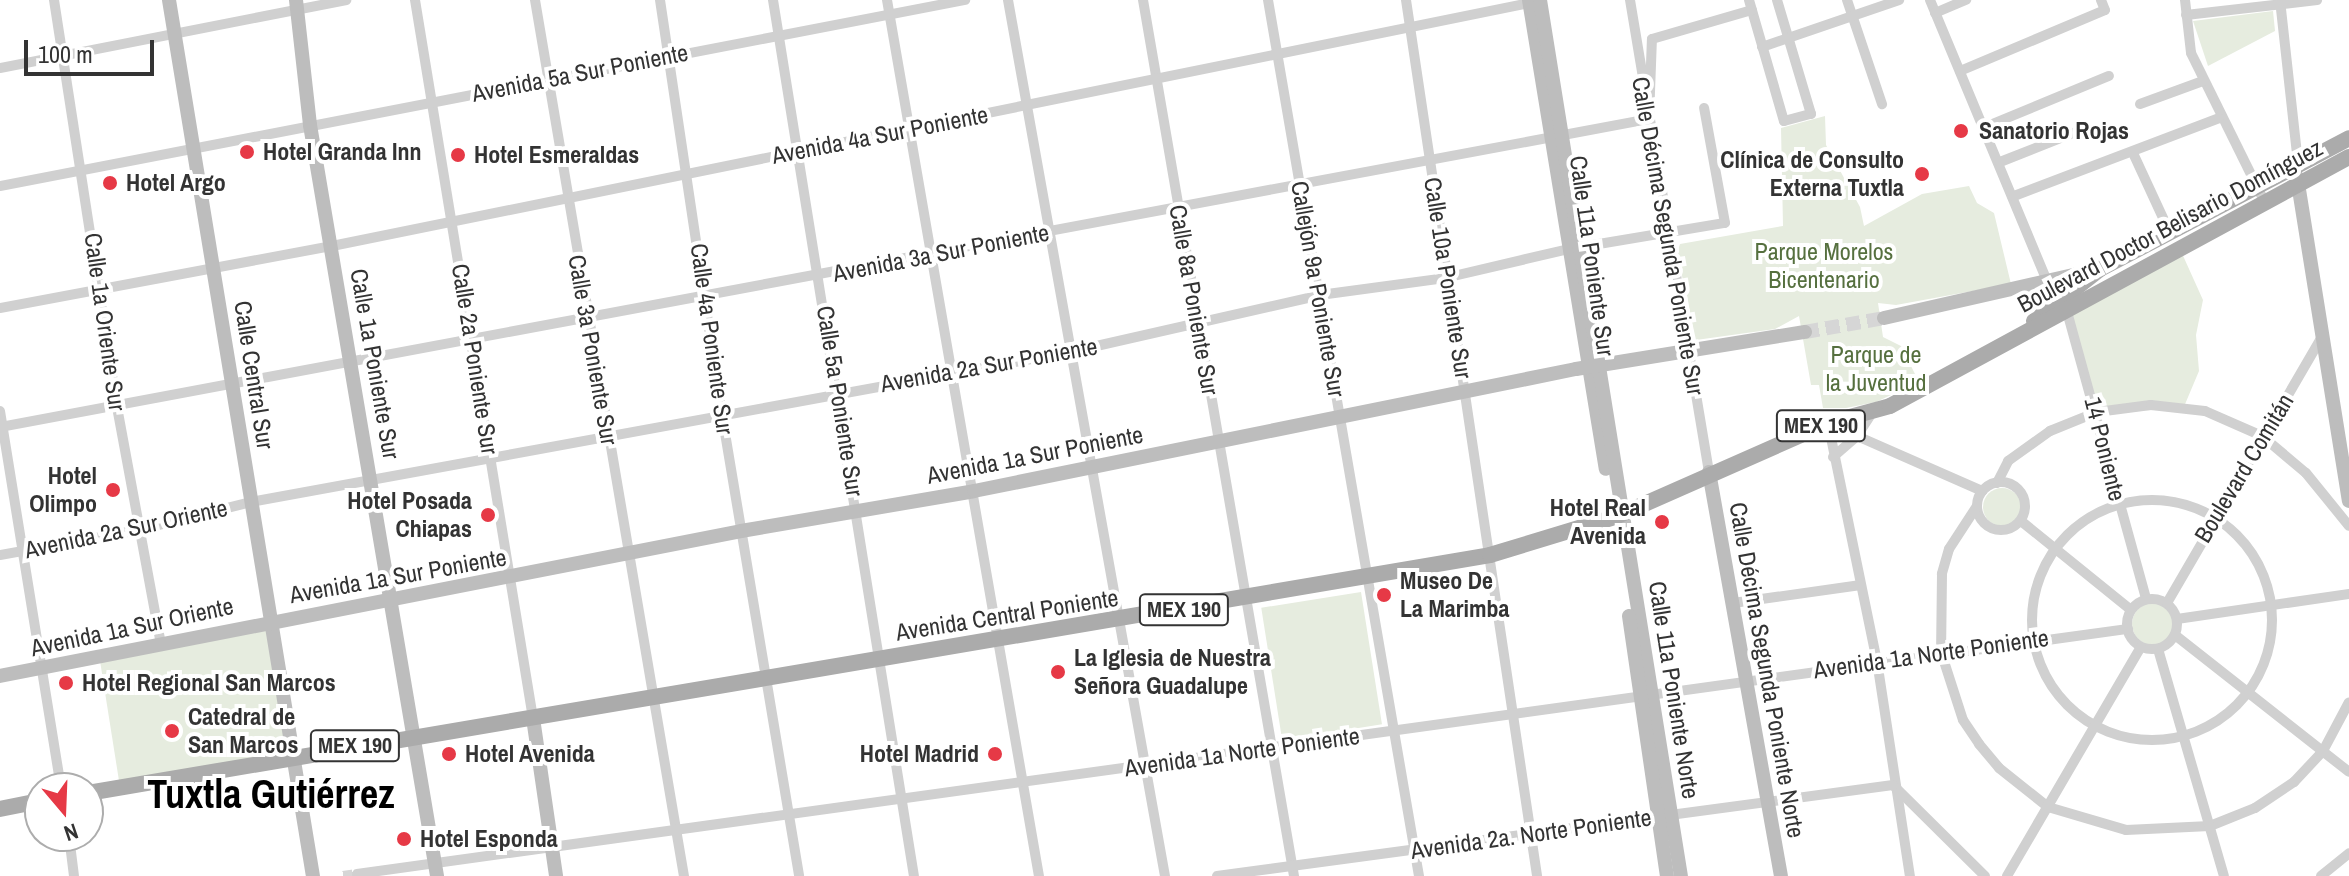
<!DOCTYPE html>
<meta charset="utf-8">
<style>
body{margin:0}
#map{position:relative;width:2349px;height:876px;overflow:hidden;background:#fff;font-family:"Archivo Narrow",sans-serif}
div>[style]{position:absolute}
.green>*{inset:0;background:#e6ecdf;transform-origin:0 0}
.round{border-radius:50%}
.street-tunnel>*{height:10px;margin-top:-5px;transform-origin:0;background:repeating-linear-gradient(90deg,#d6d6d6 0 10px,transparent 0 15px)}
.secondary-tunnel>*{height:14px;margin-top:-7px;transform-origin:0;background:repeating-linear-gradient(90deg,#d6d6d6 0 14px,transparent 0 21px)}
.street>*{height:10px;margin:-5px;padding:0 5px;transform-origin:5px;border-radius:5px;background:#d0d0d0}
.street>.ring{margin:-5px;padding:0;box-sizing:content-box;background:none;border:10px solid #d0d0d0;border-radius:50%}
.secondary>*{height:14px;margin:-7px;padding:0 7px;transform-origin:7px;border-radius:7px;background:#bdbdbd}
.primary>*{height:16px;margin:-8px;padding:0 8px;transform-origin:8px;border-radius:8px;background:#ababab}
.dots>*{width:22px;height:22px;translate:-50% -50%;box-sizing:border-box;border:4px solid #fff;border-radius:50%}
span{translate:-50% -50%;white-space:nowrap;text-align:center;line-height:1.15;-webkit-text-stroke:8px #fff;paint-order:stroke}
.shield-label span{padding:2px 6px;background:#fff;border:2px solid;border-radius:6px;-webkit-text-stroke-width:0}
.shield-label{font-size:22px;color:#333;font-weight:700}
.street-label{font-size:24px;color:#333}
.poi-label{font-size:24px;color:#333;font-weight:700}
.left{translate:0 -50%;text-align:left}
.right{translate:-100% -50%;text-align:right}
.park-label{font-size:24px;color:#56703f}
.town-label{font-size:40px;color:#000;font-weight:700}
.north{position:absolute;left:24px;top:772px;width:80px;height:80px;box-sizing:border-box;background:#fff;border:2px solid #adadad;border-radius:50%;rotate:161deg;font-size:22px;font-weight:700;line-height:32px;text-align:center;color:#333}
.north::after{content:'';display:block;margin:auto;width:28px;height:36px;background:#e63946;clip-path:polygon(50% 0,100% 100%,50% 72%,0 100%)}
.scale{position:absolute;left:24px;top:40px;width:130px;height:36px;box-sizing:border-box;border:4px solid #333;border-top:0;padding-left:10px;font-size:24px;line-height:28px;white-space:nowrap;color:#333;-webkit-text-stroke:6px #fff;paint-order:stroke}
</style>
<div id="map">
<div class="green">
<div style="clip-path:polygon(2273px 11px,2275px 31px,2208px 66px,2193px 21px)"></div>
<div style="clip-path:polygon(1825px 116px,1826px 145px,1860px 207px,1864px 226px,1922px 194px,1969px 186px,1977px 203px,1994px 213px,2011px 284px,1896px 305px,1878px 303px,1883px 337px,1901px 346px,1919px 382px,1876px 402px,1846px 408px,1823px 408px,1819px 385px,1811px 385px,1799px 316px,1775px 329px,1696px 340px,1677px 253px,1680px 244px,1783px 226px,1781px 128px)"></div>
<div style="clip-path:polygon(2180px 249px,2203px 300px,2196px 335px,2199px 371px,2183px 409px,2097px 412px,2068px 312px)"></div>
<div class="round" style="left:1983px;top:488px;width:38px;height:38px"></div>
<div style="left:1361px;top:592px;width:134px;height:101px;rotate:81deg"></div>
<div class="round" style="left:2132px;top:603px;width:42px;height:42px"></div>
<div style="left:273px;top:628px;width:128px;height:176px;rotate:81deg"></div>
</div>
<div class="street-tunnel">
<div style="left:343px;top:876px;width:14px;rotate:-8deg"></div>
</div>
<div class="secondary-tunnel">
<div style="left:1805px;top:332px;width:80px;rotate:-10deg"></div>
</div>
<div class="street">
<div style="left:54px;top:0;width:412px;rotate:81.2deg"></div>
<div style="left:117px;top:407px;width:241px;rotate:79.5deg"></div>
<div style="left:415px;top:0;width:728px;rotate:80.67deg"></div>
<div style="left:535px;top:0;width:889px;rotate:80.35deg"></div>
<div style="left:660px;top:0;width:420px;rotate:81.5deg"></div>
<div style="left:722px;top:415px;width:467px;rotate:80.5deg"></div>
<div style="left:773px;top:0;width:887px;rotate:80.86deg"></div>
<div style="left:887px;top:0;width:889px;rotate:80.16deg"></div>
<div style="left:1008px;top:0;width:890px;rotate:79.84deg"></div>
<div style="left:1143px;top:0;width:889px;rotate:80.22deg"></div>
<div style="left:1268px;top:0;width:889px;rotate:80.22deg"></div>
<div style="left:1406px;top:0;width:886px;rotate:81.49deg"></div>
<div style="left:1630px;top:0;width:479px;rotate:80.5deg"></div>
<div style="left:1749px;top:0;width:126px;rotate:73.9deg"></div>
<div style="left:1784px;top:121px;width:28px;rotate:-15deg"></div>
<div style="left:1811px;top:114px;width:119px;rotate:-106.6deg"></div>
<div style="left:1847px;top:0;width:110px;rotate:71.4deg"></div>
<div style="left:1930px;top:0;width:307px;rotate:67.4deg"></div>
<div style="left:2185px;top:0;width:53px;rotate:83.5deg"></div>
<div style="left:2191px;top:53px;width:167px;rotate:63.7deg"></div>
<div style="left:2280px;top:0;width:165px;rotate:83.7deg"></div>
<div style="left:1935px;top:13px;width:34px;rotate:-23deg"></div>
<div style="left:2186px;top:15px;width:132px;rotate:-6.5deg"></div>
<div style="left:1762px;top:47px;width:145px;rotate:-18.9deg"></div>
<div style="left:0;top:68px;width:353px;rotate:-11.1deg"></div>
<div style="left:1960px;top:71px;width:157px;rotate:-22.8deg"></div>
<div style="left:2105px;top:10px;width:11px;rotate:-112deg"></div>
<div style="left:2140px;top:104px;width:67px;rotate:-20.1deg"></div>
<div style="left:1985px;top:127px;width:134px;rotate:-22.4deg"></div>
<div style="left:2133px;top:153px;width:88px;rotate:65.2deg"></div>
<div style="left:2000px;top:162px;width:92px;rotate:-21.6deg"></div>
<div style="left:0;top:186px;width:983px;rotate:-10.91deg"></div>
<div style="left:2014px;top:196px;width:219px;rotate:-20.8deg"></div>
<div style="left:0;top:308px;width:338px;rotate:-10.6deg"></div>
<div style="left:332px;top:246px;width:1227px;rotate:-11.47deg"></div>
<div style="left:2066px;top:308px;width:302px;rotate:74.6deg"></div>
<div style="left:0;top:411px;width:382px;rotate:80.8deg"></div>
<div style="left:1828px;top:423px;width:243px;rotate:78.4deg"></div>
<div style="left:1877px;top:661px;width:218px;rotate:81.3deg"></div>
<div style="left:0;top:427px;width:1678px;rotate:-10.58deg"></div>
<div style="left:1649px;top:119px;width:80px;rotate:-87.9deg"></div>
<div style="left:1652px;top:39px;width:104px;rotate:-16.2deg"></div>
<div style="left:1857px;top:436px;width:137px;rotate:23.7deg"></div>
<div style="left:1833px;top:457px;width:32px;rotate:-41deg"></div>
<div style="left:1857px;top:436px;width:27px;rotate:-57deg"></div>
<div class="ring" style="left:1977px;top:482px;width:38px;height:38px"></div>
<div style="left:1997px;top:483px;width:25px;rotate:-63deg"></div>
<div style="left:2008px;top:461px;width:52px;rotate:-35.5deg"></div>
<div style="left:2050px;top:431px;width:51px;rotate:-22deg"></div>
<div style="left:2097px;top:412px;width:54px;rotate:-7.4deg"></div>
<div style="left:2151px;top:405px;width:54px;rotate:6.3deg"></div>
<div style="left:2205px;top:411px;width:62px;rotate:23.7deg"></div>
<div style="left:2262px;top:436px;width:57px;rotate:40.1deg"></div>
<div style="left:2306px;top:473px;width:68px;rotate:50.9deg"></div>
<div class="ring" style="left:2032px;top:500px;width:230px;height:230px"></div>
<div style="left:1977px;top:506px;width:51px;rotate:123.1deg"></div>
<div style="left:1949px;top:549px;width:26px;rotate:106deg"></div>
<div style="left:1942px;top:574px;width:78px;rotate:90.7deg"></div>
<div style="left:1941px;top:652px;width:71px;rotate:72.1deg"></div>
<div style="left:1963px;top:720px;width:29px;rotate:56deg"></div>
<div style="left:1979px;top:744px;width:31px;rotate:50deg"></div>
<div style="left:1999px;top:768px;width:63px;rotate:38.5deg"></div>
<div style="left:2048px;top:807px;width:81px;rotate:16.4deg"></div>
<div style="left:2126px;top:830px;width:84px;rotate:-2.7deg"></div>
<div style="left:2210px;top:826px;width:48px;rotate:-21.8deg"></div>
<div style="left:2255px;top:808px;width:47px;rotate:-33.7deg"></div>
<div style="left:2294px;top:782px;width:42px;rotate:-46.9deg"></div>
<div style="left:2323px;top:751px;width:55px;rotate:-62deg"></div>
<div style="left:2021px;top:521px;width:141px;rotate:39deg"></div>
<div style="left:0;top:555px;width:141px;rotate:-10.2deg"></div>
<div style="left:139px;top:530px;width:115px;rotate:-14deg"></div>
<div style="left:251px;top:502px;width:833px;rotate:-10.38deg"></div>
<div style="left:1070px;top:352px;width:256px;rotate:-12.8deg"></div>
<div style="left:1320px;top:295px;width:126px;rotate:-7.7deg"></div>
<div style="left:1445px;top:278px;width:127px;rotate:-13.2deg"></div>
<div style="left:1569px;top:249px;width:158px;rotate:-9.5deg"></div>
<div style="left:1725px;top:223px;width:117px;rotate:-100.3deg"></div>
<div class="ring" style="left:2127px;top:599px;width:40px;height:40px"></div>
<div style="left:1733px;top:603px;width:129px;rotate:-8deg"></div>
<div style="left:2167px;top:603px;width:308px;rotate:-59.8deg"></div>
<div style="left:2177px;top:619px;width:174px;rotate:-8.3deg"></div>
<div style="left:2175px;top:635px;width:221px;rotate:38.2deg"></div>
<div style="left:2158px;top:649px;width:236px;rotate:73.8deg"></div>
<div style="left:1894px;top:786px;width:128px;rotate:44.7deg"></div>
<div style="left:69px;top:836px;width:40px;rotate:82.9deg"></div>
<div style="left:357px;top:874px;width:1788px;rotate:-7.88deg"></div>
<div style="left:1217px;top:876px;width:682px;rotate:-7.67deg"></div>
<div style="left:2007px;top:876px;width:265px;rotate:-59.7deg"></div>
<div style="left:2321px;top:876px;width:36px;rotate:-39deg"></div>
</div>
<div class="secondary">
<div style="left:169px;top:0;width:888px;rotate:80.67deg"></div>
<div style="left:296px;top:0;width:126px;rotate:83.6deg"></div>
<div style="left:310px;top:125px;width:762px;rotate:80.4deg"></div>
<div style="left:1529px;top:0;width:475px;rotate:80.7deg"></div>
<div style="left:1540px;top:0;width:887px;rotate:80.86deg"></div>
<div style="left:2297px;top:177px;width:328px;rotate:80.9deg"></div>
<div style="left:1884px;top:318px;width:221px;rotate:-12.8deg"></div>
<div style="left:1709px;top:472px;width:410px;rotate:79.9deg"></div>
<div style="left:1629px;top:616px;width:263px;rotate:81.7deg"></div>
<div style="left:0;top:676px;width:755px;rotate:-11.07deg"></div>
<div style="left:741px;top:531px;width:236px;rotate:-9.7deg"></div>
<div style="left:974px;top:491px;width:614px;rotate:-11.46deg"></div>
<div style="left:1576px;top:369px;width:232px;rotate:-9.2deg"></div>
<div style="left:533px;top:718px;width:160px;rotate:81.7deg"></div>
</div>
<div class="primary">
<div style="left:2034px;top:321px;width:84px;rotate:-38.2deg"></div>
<div style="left:2100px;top:269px;width:281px;rotate:-27.7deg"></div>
<div style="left:88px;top:793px;width:1422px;rotate:-9.63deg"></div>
<div style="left:1490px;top:555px;width:131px;rotate:-16.9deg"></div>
<div style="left:1615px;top:517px;width:233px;rotate:-23.8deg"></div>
<div style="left:1828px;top:423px;width:64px;rotate:-15.3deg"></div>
<div style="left:1890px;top:406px;width:522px;rotate:-28.48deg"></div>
<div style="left:0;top:809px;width:41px;rotate:-11.3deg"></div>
</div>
<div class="dots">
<div style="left:1961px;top:131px;background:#e63946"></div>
<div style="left:247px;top:152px;background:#e63946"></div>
<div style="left:458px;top:155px;background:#e63946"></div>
<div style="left:1922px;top:174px;background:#e63946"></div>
<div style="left:110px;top:183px;background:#e63946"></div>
<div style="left:113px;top:490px;background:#e63946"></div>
<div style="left:488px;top:515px;background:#e63946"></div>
<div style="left:1662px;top:522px;background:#e63946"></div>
<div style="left:1384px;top:595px;background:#e63946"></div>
<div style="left:1058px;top:672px;background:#e63946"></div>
<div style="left:66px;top:683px;background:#e63946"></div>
<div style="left:172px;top:731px;background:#e63946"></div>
<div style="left:449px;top:754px;background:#e63946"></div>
<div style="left:995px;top:754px;background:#e63946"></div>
<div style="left:404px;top:839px;background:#e63946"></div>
</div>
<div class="shield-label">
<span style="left:1821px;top:426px">MEX 190</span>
<span style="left:1184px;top:610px">MEX 190</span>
<span style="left:355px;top:746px">MEX 190</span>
</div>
<div class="street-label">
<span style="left:580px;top:73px;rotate:-11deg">Avenida 5a Sur Poniente</span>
<span style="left:880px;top:135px;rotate:-11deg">Avenida 4a Sur Poniente</span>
<span style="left:2170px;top:226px;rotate:-28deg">Boulevard Doctor Belisario Domínguez</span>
<span style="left:1668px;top:236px;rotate:80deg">Calle Décima Segunda Poniente Sur</span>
<span style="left:941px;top:253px;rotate:-11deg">Avenida 3a Sur Poniente</span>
<span style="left:1592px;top:256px;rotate:82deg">Calle 11a Poniente Sur</span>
<span style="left:1448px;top:278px;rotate:81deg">Calle 10a Poniente Sur</span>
<span style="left:1318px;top:289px;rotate:80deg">Callejón 9a Poniente Sur</span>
<span style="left:1194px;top:300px;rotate:80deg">Calle 8a Poniente Sur</span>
<span style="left:105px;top:322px;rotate:82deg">Calle 1a Oriente Sur</span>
<span style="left:712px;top:339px;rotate:82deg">Calle 4a Poniente Sur</span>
<span style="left:593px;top:350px;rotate:80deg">Calle 3a Poniente Sur</span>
<span style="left:475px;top:359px;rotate:81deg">Calle 2a Poniente Sur</span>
<span style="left:375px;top:364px;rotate:80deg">Calle 1a Poniente Sur</span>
<span style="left:989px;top:365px;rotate:-10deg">Avenida 2a Sur Poniente</span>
<span style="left:254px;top:375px;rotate:81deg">Calle Central Sur</span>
<span style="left:840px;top:401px;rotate:81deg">Calle 5a Poniente Sur</span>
<span style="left:2105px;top:449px;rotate:76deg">14 Poniente</span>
<span style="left:1035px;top:455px;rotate:-11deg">Avenida 1a Sur Poniente</span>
<span style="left:2244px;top:468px;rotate:-59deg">Boulevard Comitán</span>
<span style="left:126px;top:529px;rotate:-12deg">Avenida 2a Sur Oriente</span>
<span style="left:398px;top:576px;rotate:-10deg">Avenida 1a Sur Poniente</span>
<span style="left:1007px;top:615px;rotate:-9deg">Avenida Central Poniente</span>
<span style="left:132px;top:627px;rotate:-12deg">Avenida 1a Sur Oriente</span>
<span style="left:1931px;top:654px;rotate:-8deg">Avenida 1a Norte Poniente</span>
<span style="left:1767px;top:670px;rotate:80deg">Calle Décima Segunda Poniente Norte</span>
<span style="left:1674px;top:690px;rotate:81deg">Calle 11a Poniente Norte</span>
<span style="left:1242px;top:752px;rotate:-8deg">Avenida 1a Norte Poniente</span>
<span style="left:1531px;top:834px;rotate:-8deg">Avenida 2a. Norte Poniente</span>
</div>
<div class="poi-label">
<span class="left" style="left:1979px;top:131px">Sanatorio Rojas</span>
<span class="left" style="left:263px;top:152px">Hotel Granda Inn</span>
<span class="left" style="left:474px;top:155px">Hotel Esmeraldas</span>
<span class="right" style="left:1904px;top:174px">Clínica de Consulto<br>Externa Tuxtla</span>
<span class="left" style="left:126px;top:183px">Hotel Argo</span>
<span class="right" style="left:97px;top:490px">Hotel<br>Olimpo</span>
<span class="right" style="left:472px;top:515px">Hotel Posada<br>Chiapas</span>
<span class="right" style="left:1646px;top:522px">Hotel Real<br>Avenida</span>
<span class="left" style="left:1400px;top:595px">Museo De<br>La Marimba</span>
<span class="left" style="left:1074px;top:672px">La Iglesia de Nuestra<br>Señora Guadalupe</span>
<span class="left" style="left:82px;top:683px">Hotel Regional San Marcos</span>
<span class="left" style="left:188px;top:731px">Catedral de<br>San Marcos</span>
<span class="left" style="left:465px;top:754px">Hotel Avenida</span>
<span class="right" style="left:979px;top:754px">Hotel Madrid</span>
<span class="left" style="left:420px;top:839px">Hotel Esponda</span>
</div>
<div class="park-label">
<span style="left:1824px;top:266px">Parque Morelos<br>Bicentenario</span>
<span style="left:1876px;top:369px">Parque de<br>la Juventud</span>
</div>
<div class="town-label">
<span style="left:271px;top:794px">Tuxtla Gutiérrez</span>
</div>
<div class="north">N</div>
<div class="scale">100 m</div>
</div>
